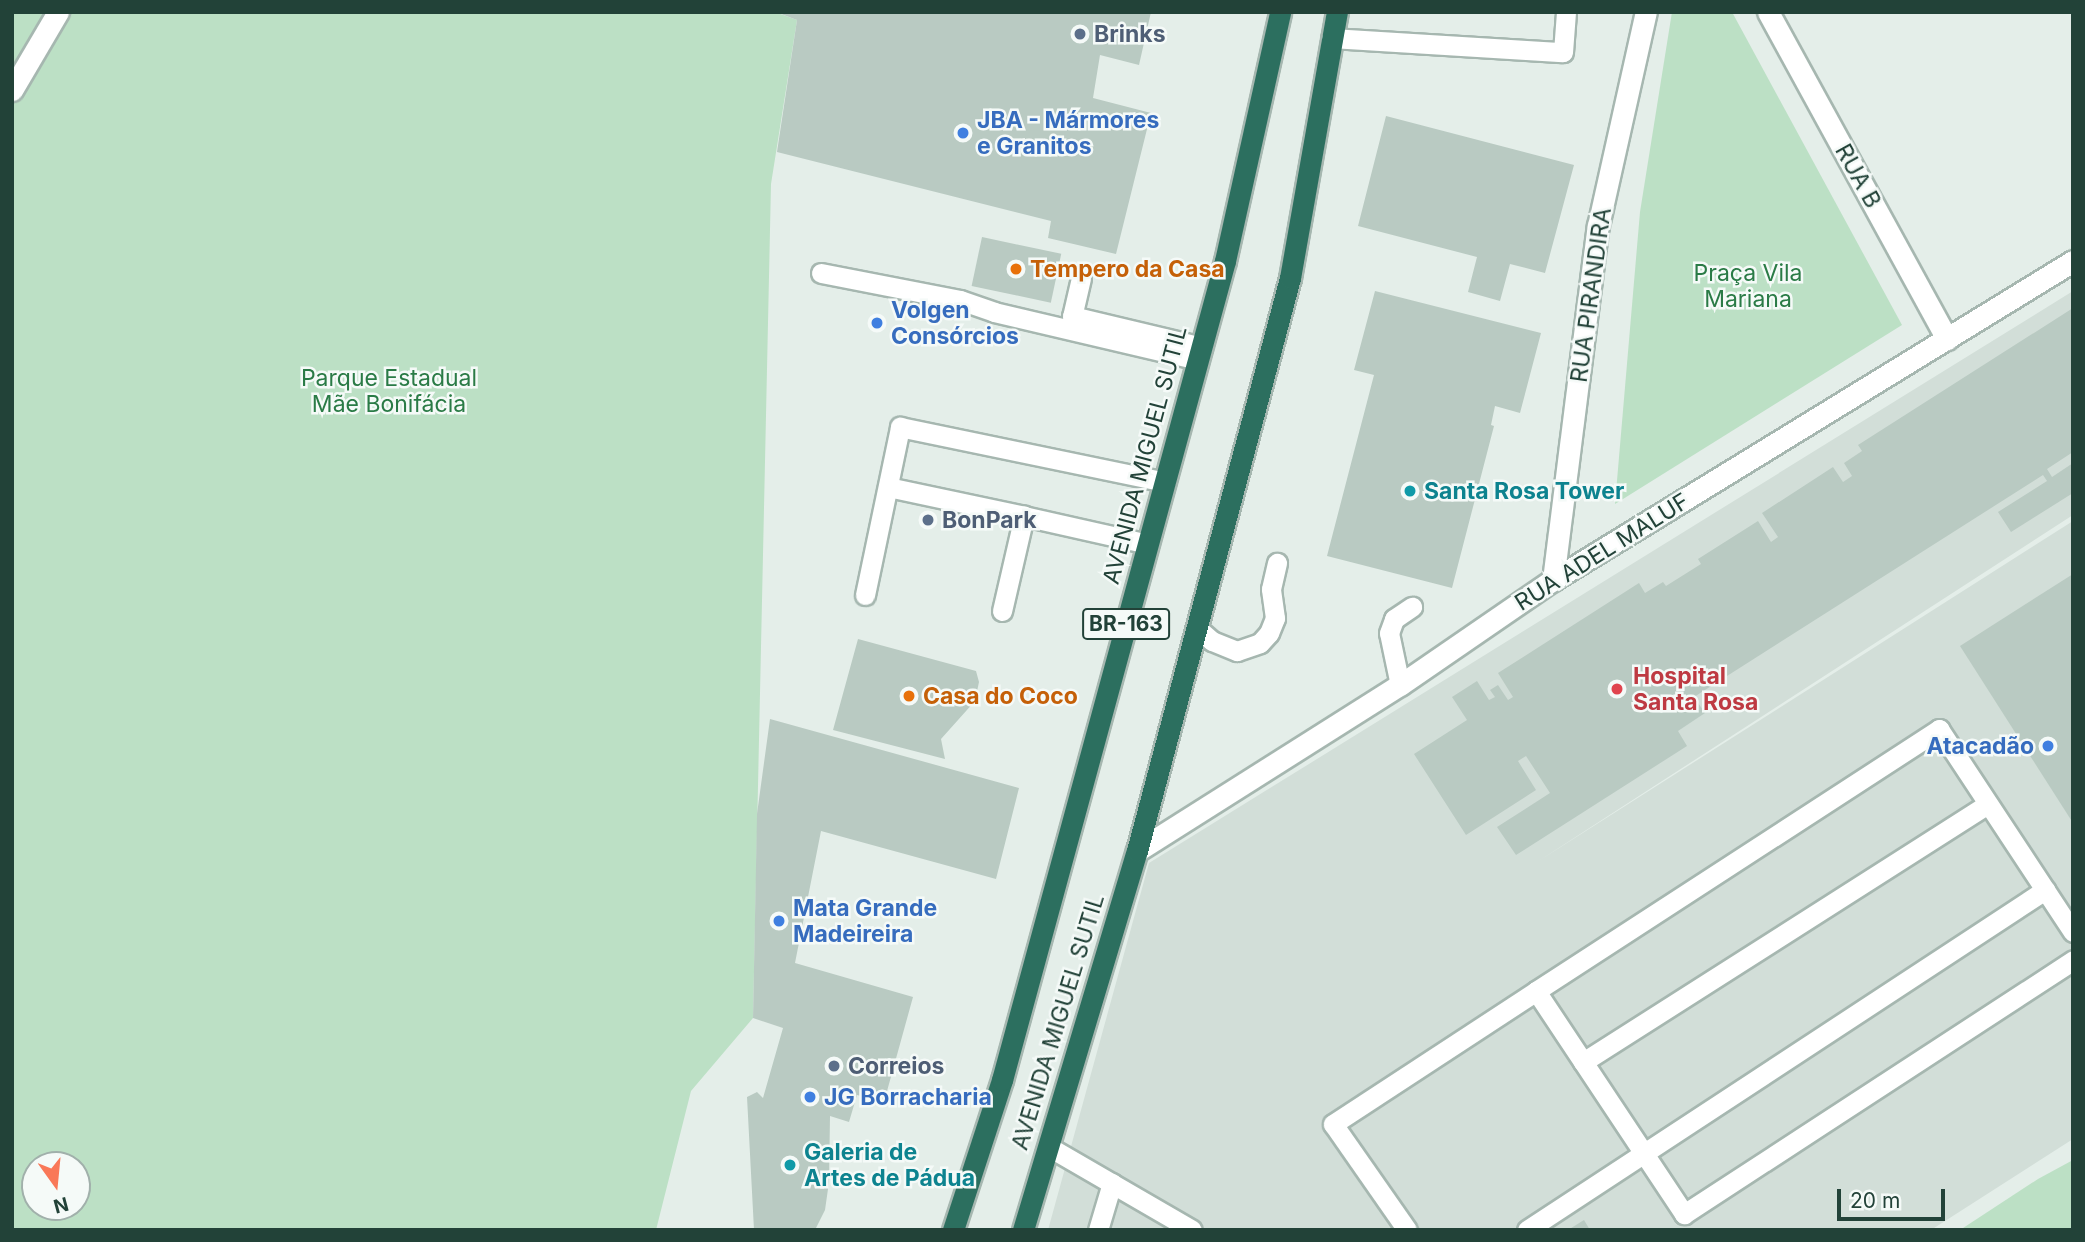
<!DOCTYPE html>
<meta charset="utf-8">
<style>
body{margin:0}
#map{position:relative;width:2085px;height:1242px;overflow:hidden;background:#e4eee9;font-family:Inter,sans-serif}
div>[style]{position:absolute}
.built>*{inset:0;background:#d2ded8}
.green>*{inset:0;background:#bce0c5}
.building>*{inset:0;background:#b9cac2;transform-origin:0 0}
.roads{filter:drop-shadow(2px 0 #a6b7b0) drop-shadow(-2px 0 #a6b7b0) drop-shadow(0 2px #a6b7b0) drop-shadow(0 -2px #a6b7b0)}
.lane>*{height:19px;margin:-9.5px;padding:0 9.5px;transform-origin:9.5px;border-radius:9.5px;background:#fff}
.street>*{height:21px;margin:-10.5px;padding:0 10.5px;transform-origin:10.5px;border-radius:10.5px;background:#fff}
.highway>*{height:21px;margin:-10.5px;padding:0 10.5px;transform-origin:10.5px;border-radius:10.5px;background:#2c6f5f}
.dots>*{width:19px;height:19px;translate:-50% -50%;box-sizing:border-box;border:4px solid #f5faf8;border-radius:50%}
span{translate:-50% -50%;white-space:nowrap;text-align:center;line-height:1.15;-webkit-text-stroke:5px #f5faf8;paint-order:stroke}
.shield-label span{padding:2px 5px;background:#f5faf8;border:2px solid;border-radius:5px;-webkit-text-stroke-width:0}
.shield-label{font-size:21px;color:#224238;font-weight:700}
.service-label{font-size:23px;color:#4e5e75;font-weight:700}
.left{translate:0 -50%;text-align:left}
.shop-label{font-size:23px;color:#366cbe;font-weight:700}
.right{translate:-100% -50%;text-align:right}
.street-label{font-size:23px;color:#224238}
.food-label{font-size:23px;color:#c56008;font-weight:700}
.park-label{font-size:23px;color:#2a7b46}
.culture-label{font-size:23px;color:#0d838f;font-weight:700}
.health-label{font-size:23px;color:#be3a42;font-weight:700}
.frame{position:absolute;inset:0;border:14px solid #224238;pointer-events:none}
.north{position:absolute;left:21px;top:1151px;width:70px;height:70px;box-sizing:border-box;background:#f5faf8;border:2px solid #a1b0ab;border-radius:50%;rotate:165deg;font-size:19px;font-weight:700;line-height:28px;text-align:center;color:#224238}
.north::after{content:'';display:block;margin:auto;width:24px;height:32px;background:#f97858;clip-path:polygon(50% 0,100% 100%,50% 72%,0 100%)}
.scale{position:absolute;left:1837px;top:1189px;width:108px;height:32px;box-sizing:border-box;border:4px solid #224238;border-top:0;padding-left:9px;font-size:21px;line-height:24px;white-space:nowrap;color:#224238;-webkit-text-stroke:5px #f5faf8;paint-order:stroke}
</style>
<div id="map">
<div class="built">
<div style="clip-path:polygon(2073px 291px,2073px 515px,1537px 862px,2073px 521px,2073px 1139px,1931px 1230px,1048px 1230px,1149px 863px)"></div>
</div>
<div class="green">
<div style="clip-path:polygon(evenodd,12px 12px,775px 12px,797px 20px,771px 184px,753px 1018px,691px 1091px,656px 1230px,12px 1230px,12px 12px,35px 1165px,77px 1165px,77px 1207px,35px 1207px,35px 1165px)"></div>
<div style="clip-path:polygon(1672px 12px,1732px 12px,1902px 325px,1615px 504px,1640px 212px)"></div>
<div style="clip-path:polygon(2073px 1160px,2073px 1230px,1960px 1230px,2038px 1179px)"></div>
</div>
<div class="building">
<div style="clip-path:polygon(776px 12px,1151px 12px,1139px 65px,1100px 55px,1093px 98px,1151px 113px,1116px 254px,1048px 238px,1051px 221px,777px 152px,797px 20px)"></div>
<div style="clip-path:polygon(1386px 116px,1574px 165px,1545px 273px,1510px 264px,1500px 301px,1468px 292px,1477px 257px,1358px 226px)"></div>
<div style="left:982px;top:237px;width:81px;height:50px;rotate:12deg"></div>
<div style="clip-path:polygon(1375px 291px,1541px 333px,1520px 413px,1495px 406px,1491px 425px,1494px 426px,1452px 588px,1327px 556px,1374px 375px,1354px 370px)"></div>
<div style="clip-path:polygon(2073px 308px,2073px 452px,2047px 469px,2052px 477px,2073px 463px,2073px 493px,2011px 532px,1998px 512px,2047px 481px,2043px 475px,1694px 697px,1705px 713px,1678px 731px,1687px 746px,1516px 855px,1497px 827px,1550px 793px,1526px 756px,1518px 761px,1536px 790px,1466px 835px,1414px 754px,1467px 720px,1452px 697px,1477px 681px,1489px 700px,1495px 697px,1490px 690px,1498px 685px,1508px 700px,1513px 697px,1498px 673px,1639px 583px,1645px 593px,1663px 582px,1666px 586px,1701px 564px,1698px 559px,1758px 521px,1771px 542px,1778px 537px,1762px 513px,1833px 467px,1843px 482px,1852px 476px,1844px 463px,1862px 451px,1858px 445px)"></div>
<div style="clip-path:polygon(2073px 574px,2073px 823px,1960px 646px)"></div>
<div style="clip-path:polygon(858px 639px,976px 671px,979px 682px,975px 701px,941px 739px,945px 759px,833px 730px)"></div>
<div style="clip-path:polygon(770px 719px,1019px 788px,996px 879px,821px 831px,795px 963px,913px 997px,884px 1102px,857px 1095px,849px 1122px,830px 1116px,829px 1182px,825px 1210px,815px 1230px,754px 1230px,747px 1097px,757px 1092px,763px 1098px,783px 1028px,753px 1018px,757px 814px)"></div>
<div style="clip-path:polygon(1584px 1220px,1590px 1230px,1568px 1230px)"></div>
</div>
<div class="roads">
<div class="lane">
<div style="left:1331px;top:38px;width:232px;rotate:3.5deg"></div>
<div style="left:1563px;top:52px;width:40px;rotate:-85.7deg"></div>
<div style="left:821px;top:273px;width:142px;rotate:11deg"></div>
<div style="left:960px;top:300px;width:36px;rotate:19deg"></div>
<div style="left:994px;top:312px;width:210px;rotate:13.2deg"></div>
<div style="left:1081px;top:278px;width:39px;rotate:103deg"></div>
<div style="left:1072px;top:316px;width:134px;rotate:13.4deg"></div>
<div style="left:888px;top:487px;width:139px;rotate:12deg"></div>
<div style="left:865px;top:595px;width:172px;rotate:-78.2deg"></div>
<div style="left:900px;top:427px;width:271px;rotate:11.7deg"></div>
<div style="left:1002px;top:611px;width:98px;rotate:-77deg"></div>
<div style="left:1024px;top:516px;width:127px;rotate:12.7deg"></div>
<div style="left:1197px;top:628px;width:20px;rotate:41deg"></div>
<div style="left:1212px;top:641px;width:27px;rotate:22deg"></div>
<div style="left:1237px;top:651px;width:24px;rotate:-19deg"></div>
<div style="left:1260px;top:643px;width:13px;rotate:-48deg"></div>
<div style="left:1269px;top:633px;width:16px;rotate:-68deg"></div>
<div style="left:1275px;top:618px;width:29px;rotate:-98deg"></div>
<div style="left:1271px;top:589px;width:27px;rotate:-77deg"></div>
<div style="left:1400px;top:685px;width:53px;rotate:-101.9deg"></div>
<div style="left:1389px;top:633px;width:15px;rotate:-70deg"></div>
<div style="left:1394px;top:619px;width:22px;rotate:-34deg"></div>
<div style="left:1536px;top:991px;width:481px;rotate:-33deg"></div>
<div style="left:1939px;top:729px;width:243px;rotate:56.6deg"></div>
<div style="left:1583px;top:1062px;width:480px;rotate:-32.5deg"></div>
<div style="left:1049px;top:1147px;width:165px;rotate:30.1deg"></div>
<div style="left:1098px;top:1230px;width:49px;rotate:-73.4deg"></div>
<div style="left:1407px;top:1230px;width:129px;rotate:-124.9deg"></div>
<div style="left:1333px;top:1124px;width:243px;rotate:-33.2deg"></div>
<div style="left:1536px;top:991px;width:268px;rotate:56.4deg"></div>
<div style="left:1684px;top:1214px;width:465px;rotate:-33.1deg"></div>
<div style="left:1527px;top:1230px;width:620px;rotate:-33.28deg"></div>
</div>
<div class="street">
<div style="left:1768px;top:12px;width:373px;rotate:61.3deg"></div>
<div style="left:12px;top:90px;width:91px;rotate:-59.5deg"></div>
<div style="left:1553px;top:580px;width:357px;rotate:-82.8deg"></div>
<div style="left:1598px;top:226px;width:219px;rotate:-77.4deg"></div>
<div style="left:1137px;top:851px;width:311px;rotate:-32.3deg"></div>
<div style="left:1400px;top:685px;width:186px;rotate:-34.5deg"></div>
<div style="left:1553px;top:580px;width:610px;rotate:-31.53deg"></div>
</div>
<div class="highway">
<div style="left:953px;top:1230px;width:158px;rotate:-71.9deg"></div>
<div style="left:1002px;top:1080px;width:849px;rotate:-74.77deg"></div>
<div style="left:1225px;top:261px;width:255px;rotate:-77.5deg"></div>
<div style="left:1023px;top:1230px;width:396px;rotate:-73.3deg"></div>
<div style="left:1137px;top:851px;width:593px;rotate:-75.05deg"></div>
<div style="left:1290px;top:278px;width:270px;rotate:-80deg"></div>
</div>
</div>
<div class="dots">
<div style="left:1080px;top:34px;background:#5c6f8a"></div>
<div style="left:963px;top:133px;background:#3f7fe0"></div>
<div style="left:1016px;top:269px;background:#e8710a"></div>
<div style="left:877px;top:323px;background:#3f7fe0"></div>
<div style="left:1410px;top:491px;background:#0f9aa8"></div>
<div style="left:928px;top:520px;background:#5c6f8a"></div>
<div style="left:1617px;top:689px;background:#e0444e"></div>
<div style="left:909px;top:696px;background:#e8710a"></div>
<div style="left:2048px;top:746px;background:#3f7fe0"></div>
<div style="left:779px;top:921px;background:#3f7fe0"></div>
<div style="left:834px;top:1066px;background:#5c6f8a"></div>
<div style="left:810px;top:1097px;background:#3f7fe0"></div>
<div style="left:790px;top:1165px;background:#0f9aa8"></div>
</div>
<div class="shield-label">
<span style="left:1126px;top:624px">BR-163</span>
</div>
<div class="service-label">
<span class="left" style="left:1094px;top:34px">Brinks</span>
<span class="left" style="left:942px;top:520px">BonPark</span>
<span class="left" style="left:848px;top:1066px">Correios</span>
</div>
<div class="shop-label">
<span class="left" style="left:977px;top:133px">JBA - Mármores<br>e Granitos</span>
<span class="left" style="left:891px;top:323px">Volgen<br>Consórcios</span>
<span class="right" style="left:2034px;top:746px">Atacadão</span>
<span class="left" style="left:793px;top:921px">Mata Grande<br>Madeireira</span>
<span class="left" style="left:824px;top:1097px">JG Borracharia</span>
</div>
<div class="street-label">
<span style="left:1858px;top:176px;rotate:61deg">RUA B</span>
<span style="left:1591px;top:295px;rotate:-82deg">RUA PIRANDIRA</span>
<span style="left:1145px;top:455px;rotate:-75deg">AVENIDA MIGUEL SUTIL</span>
<span style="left:1602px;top:552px;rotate:-32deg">RUA ADEL MALUF</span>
<span style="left:1058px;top:1022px;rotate:-73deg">AVENIDA MIGUEL SUTIL</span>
</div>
<div class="food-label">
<span class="left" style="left:1030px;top:269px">Tempero da Casa</span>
<span class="left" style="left:923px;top:696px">Casa do Coco</span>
</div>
<div class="park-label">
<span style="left:1748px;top:286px">Praça Vila<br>Mariana</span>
<span style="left:389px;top:391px">Parque Estadual<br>Mãe Bonifácia</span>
</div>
<div class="culture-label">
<span class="left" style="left:1424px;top:491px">Santa Rosa Tower</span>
<span class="left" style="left:804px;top:1165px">Galeria de<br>Artes de Pádua</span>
</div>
<div class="health-label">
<span class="left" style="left:1633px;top:689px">Hospital<br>Santa Rosa</span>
</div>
<div class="frame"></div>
<div class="north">N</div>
<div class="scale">20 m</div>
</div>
